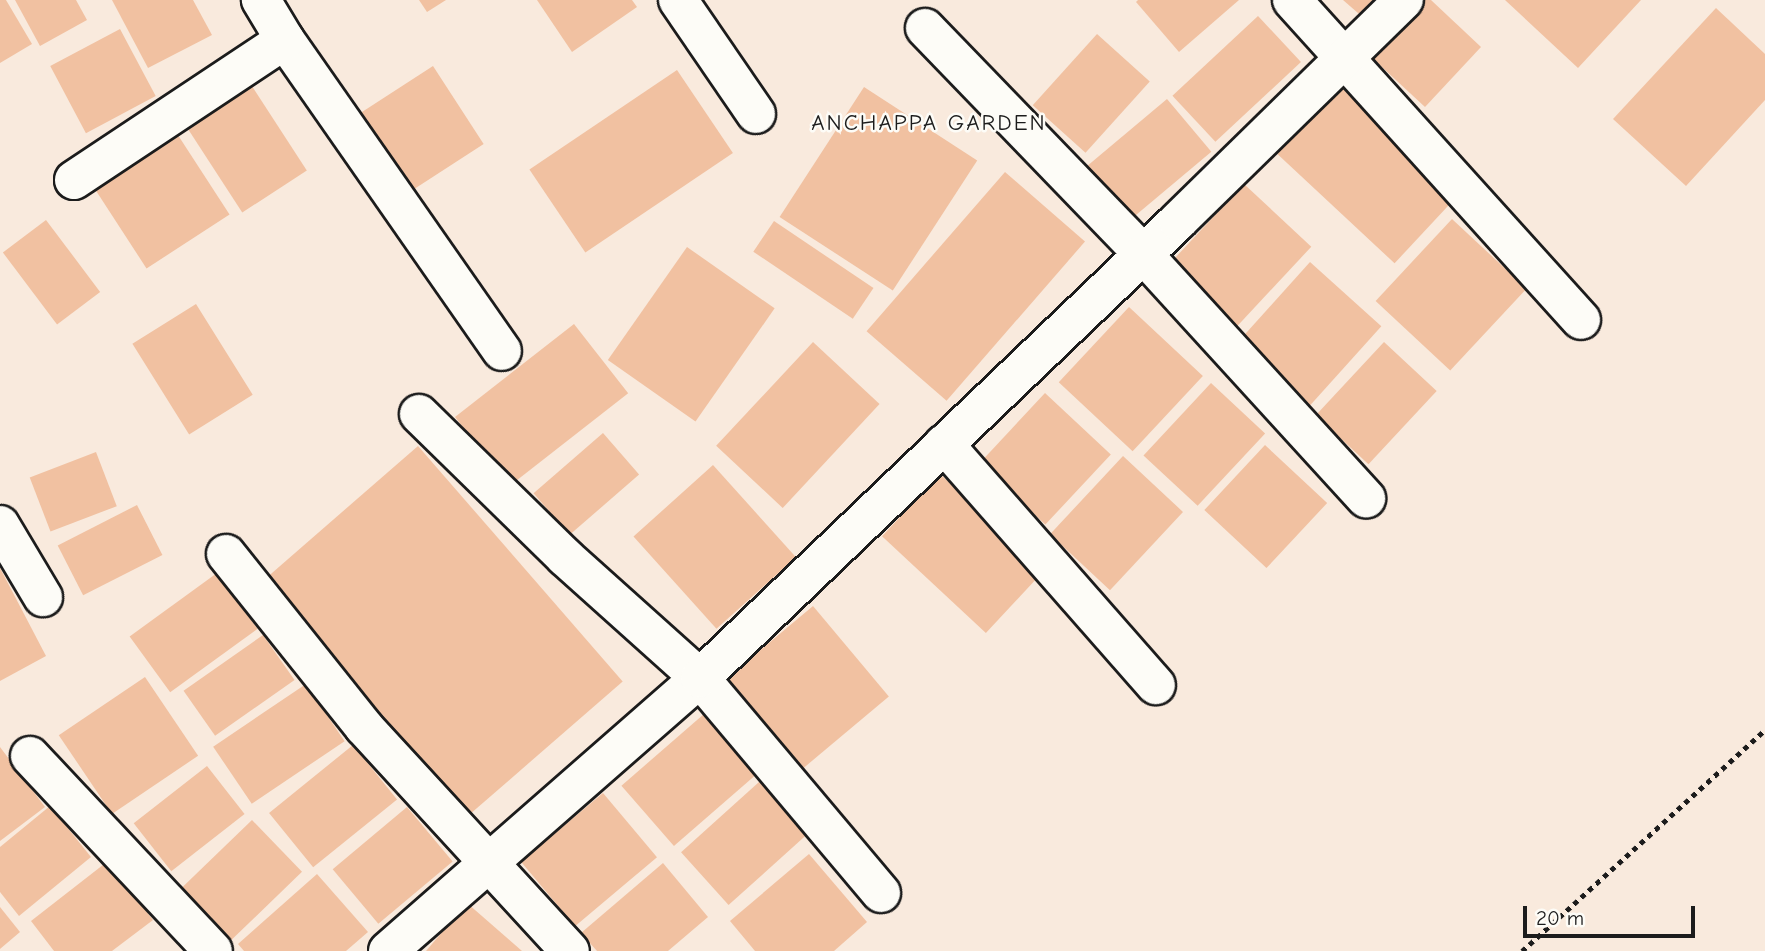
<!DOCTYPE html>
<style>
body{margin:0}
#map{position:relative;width:1765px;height:951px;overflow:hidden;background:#f9eadd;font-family:"Comic Neue",sans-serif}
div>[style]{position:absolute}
.building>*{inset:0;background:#f1c1a1;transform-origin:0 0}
.path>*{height:4.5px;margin-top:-2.25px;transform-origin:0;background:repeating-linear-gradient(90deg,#1c1c1c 0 5px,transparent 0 10px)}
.roads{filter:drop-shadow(2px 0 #1c1c1c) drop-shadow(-2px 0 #1c1c1c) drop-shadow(0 2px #1c1c1c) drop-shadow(0 -2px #1c1c1c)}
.minor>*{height:38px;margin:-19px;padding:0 19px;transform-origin:19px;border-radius:19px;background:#fdfcf7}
span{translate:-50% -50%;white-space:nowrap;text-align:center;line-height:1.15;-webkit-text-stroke:5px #fdfcf7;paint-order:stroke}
.neighbourhood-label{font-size:23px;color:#1c1c1c;letter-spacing:2px}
.scale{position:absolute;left:1523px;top:906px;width:172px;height:32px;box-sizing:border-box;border:4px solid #1c1c1c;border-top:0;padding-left:9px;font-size:21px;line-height:24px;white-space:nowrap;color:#1c1c1c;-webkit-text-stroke:5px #fdfcf7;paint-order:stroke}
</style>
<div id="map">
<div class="building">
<div style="clip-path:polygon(0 0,6px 0,32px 44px,0 63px)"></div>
<div style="clip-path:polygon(15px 0,76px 0,87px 20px,40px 46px)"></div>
<div style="clip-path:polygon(112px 0,193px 0,212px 35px,148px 68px)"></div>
<div style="clip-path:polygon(419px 0,446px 0,427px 12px)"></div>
<div style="clip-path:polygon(537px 0,632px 0,637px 7px,572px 52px)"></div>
<div style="clip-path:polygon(1138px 0,1239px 0,1179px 52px,1136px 2px)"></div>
<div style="clip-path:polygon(1343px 0,1383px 0,1366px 20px)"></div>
<div style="clip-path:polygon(1422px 0,1431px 0,1481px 47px,1425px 107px,1370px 56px)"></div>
<div style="clip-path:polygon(1505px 0,1641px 0,1578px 68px)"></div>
<div style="clip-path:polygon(1716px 8px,1765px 54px,1765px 100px,1686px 186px,1613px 119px)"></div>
<div style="left:1258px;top:16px;width:63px;height:117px;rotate:47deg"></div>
<div style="left:120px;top:29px;width:76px;height:79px;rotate:62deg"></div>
<div style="left:1097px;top:34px;width:71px;height:96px;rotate:42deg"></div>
<div style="left:433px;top:66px;width:93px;height:92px;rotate:57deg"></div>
<div style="left:677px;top:70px;width:100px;height:178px;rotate:56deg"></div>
<div style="left:248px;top:80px;width:108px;height:77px;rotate:57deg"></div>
<div style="left:1338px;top:82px;width:165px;height:94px;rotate:43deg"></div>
<div style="left:864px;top:87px;width:135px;height:155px;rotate:33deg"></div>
<div style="left:1167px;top:99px;width:69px;height:105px;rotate:50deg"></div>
<div style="left:174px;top:129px;width:102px;height:99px;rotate:57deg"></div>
<div style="left:1005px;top:172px;width:106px;height:211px;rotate:41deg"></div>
<div style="left:1244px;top:184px;width:92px;height:120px;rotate:43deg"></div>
<div style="left:1452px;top:219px;width:102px;height:112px;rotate:43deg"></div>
<div style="left:46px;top:220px;width:90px;height:54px;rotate:53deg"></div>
<div style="left:774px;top:221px;width:120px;height:37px;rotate:34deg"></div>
<div style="left:687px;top:247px;width:107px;height:138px;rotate:35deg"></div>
<div style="left:1310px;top:262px;width:96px;height:110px;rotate:42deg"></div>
<div style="left:196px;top:304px;width:107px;height:75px;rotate:58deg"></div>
<div style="left:1129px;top:307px;width:101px;height:103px;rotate:43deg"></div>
<div style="left:574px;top:324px;width:88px;height:151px;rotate:52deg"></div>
<div style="left:813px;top:342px;width:91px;height:142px;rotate:43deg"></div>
<div style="left:1384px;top:342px;width:72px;height:100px;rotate:43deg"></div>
<div style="left:1211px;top:383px;width:74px;height:99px;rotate:43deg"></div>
<div style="left:1045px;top:393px;width:90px;height:96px;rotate:43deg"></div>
<div style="left:603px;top:433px;width:55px;height:92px;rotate:49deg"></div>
<div style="left:1265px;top:445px;width:85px;height:89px;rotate:43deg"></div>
<div style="left:418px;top:446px;width:312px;height:206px;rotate:49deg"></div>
<div style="left:96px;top:452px;width:58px;height:71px;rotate:69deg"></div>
<div style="left:1123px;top:456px;width:82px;height:107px;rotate:43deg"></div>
<div style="left:713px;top:465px;width:124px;height:107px;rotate:48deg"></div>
<div style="left:940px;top:474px;width:142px;height:85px;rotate:43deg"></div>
<div style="left:137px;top:505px;width:56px;height:89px;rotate:63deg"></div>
<div style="clip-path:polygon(0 568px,46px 656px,0 681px)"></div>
<div style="left:217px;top:573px;width:69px;height:108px;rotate:54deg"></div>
<div style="left:813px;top:606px;width:118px;height:116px;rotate:50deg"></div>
<div style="left:263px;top:635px;width:55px;height:97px;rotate:55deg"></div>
<div style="left:145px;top:677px;width:95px;height:104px;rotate:56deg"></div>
<div style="left:306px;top:684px;width:69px;height:112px;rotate:56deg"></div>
<div style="left:712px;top:707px;width:80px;height:120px;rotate:49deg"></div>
<div style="left:353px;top:745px;width:70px;height:108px;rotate:51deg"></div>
<div style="clip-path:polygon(0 747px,45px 807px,0 841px)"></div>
<div style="left:207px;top:766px;width:61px;height:93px;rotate:52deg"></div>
<div style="left:768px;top:774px;width:71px;height:117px;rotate:48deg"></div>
<div style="left:603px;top:793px;width:84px;height:107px;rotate:50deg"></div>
<div style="clip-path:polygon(50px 806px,91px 857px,19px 916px,0 892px,0 847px)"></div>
<div style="left:407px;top:807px;width:71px;height:97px;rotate:50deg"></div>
<div style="left:252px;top:820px;width:72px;height:103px;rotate:46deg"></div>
<div style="clip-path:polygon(809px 854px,867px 922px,834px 951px,755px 951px,730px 921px)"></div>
<div style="clip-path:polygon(108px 861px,153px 920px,112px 951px,54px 951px,31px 921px)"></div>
<div style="clip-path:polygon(663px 863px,708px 917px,668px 951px,597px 951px,581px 933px)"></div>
<div style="clip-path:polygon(317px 874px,368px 932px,346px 951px,244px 951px,238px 944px)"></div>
<div style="clip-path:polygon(467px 903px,522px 951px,426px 951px)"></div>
<div style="clip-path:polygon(0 907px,20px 932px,0 949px)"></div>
</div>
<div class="path">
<div style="left:1522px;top:951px;width:328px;rotate:-42.3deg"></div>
</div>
<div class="roads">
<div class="minor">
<div style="left:678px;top:0;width:138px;rotate:55.6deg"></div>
<div style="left:1292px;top:0;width:431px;rotate:47.9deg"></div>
<div style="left:925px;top:28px;width:314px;rotate:46deg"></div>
<div style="left:1143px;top:254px;width:331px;rotate:47.6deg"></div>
<div style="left:285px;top:40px;width:379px;rotate:55.1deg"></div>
<div style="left:74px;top:180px;width:253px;rotate:-33.6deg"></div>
<div style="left:285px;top:40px;width:47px;rotate:-121deg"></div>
<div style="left:419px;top:414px;width:204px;rotate:44.4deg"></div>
<div style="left:565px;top:557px;width:181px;rotate:41.9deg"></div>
<div style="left:700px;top:678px;width:281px;rotate:49.9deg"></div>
<div style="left:944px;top:444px;width:321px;rotate:48.7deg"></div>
<div style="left:0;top:525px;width:84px;rotate:59.2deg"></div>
<div style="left:226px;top:554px;width:221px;rotate:51.4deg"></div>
<div style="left:364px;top:727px;width:304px;rotate:47.4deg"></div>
<div style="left:30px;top:756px;width:267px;rotate:46.8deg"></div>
<div style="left:388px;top:951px;width:415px;rotate:-41.2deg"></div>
<div style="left:700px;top:678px;width:661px;rotate:-43.71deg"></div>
<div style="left:1178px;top:221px;width:316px;rotate:-44.4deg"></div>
</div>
</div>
<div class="neighbourhood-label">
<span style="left:929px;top:123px">ANCHAPPA GARDEN</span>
</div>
<div class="scale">20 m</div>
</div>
